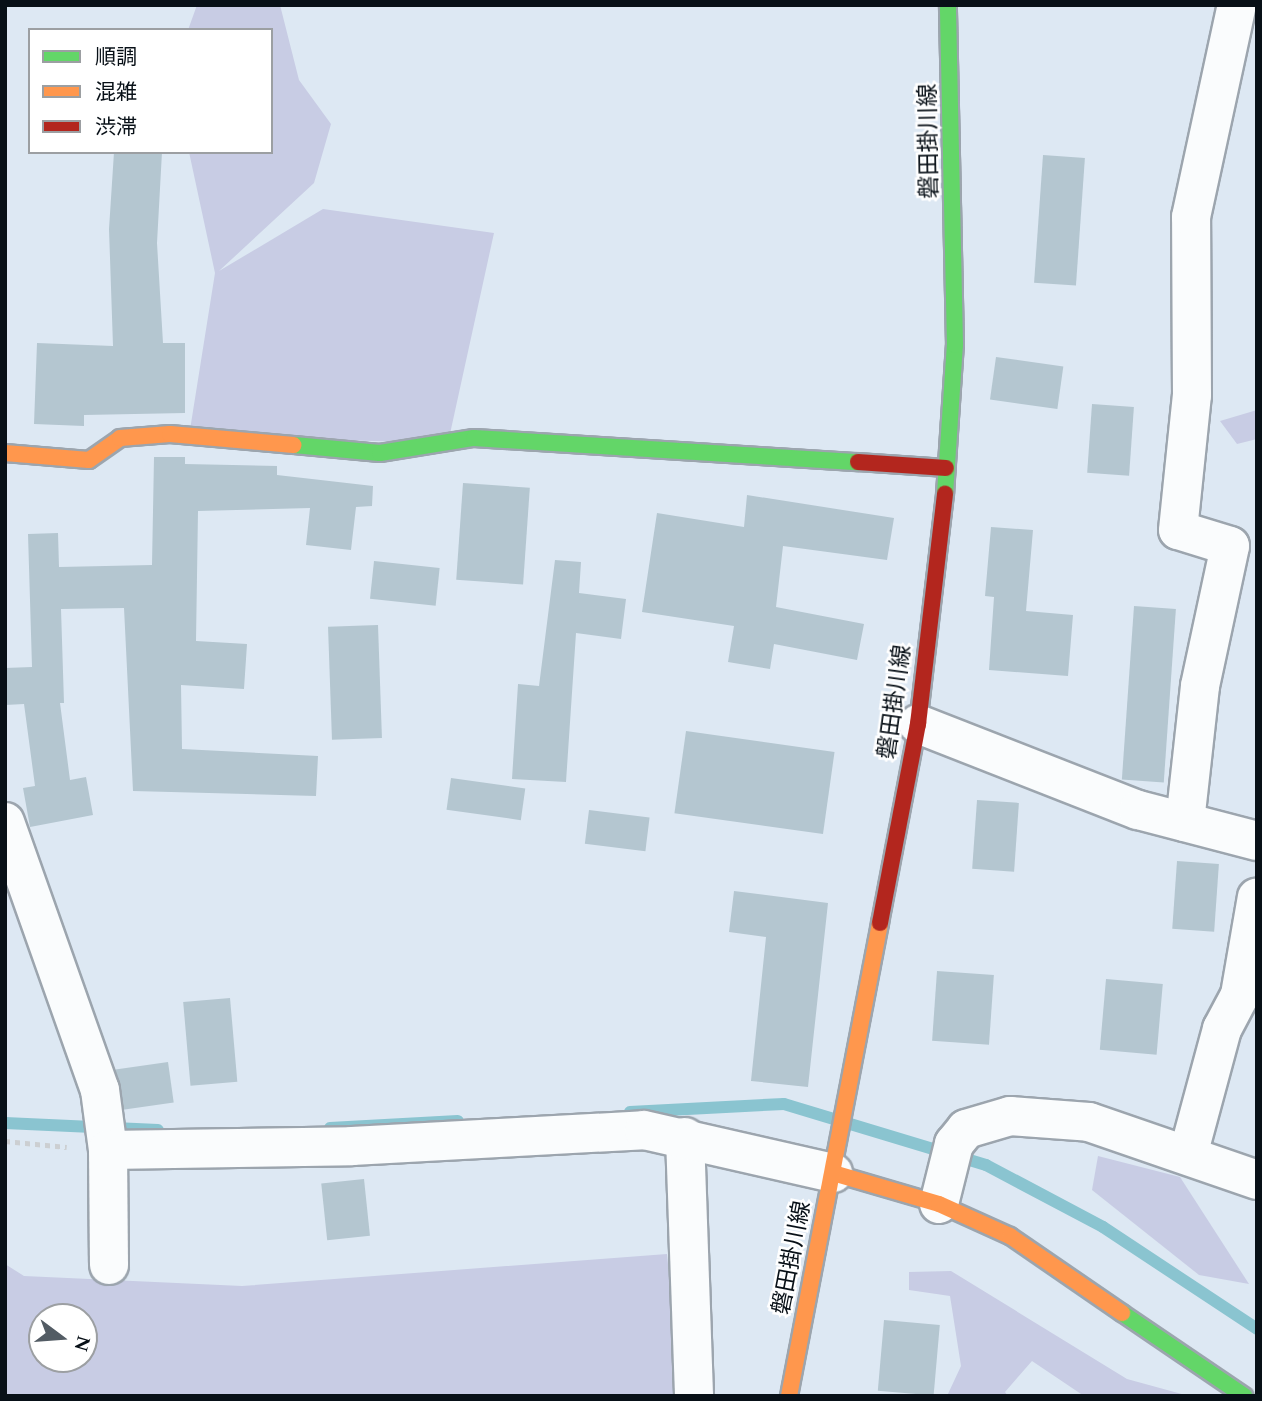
<!DOCTYPE html>
<meta charset="utf-8">
<style>
body{margin:0}
#map{position:relative;width:1262px;height:1401px;overflow:hidden;background:#dde8f3;font-family:Spectral,"Noto Sans JP",serif}
div>[style]{position:absolute}
.green>*{inset:0;background:#c8cce4}
.stream>*{height:12px;margin:-6px;padding:0 6px;transform-origin:6px;border-radius:6px;background:#8ac4d0}
.building>*{inset:0;background:#b4c6d0;transform-origin:0 0}
.path>*{height:4.5px;margin-top:-2.25px;transform-origin:0;background:repeating-linear-gradient(90deg,#cccfd2 0 5px,transparent 0 10px)}
.roads{filter:drop-shadow(2px 0 #9ca5ae) drop-shadow(-2px 0 #9ca5ae) drop-shadow(0 2px #9ca5ae) drop-shadow(0 -2px #9ca5ae)}
.street>*{height:38px;margin:-19px;padding:0 19px;transform-origin:19px;border-radius:19px;background:#fafcfd}
.fast>*{height:16px;margin:-8px;padding:0 8px;transform-origin:8px;border-radius:8px;background:#63d668}
.slow>*{height:16px;margin:-8px;padding:0 8px;transform-origin:8px;border-radius:8px;background:#ff974d}
.jam>*{height:16px;margin:-8px;padding:0 8px;transform-origin:8px;border-radius:8px;background:#b3261e}
span{translate:-50% -50%;white-space:nowrap;text-align:center;line-height:1.15;-webkit-text-stroke:5px #fff;paint-order:stroke}
.street-label{font-size:23px;color:#081017}
.frame{position:absolute;inset:0;border:7px solid #081017;pointer-events:none}
.legend{position:absolute;left:28px;top:28px;width:245px;height:126px;box-sizing:border-box;background:#fff;border:2px solid #9c9fa2;margin:0;padding:9px 12px;list-style:none;font-size:21px;color:#081017}
.legend li{display:flex;align-items:center;gap:14px;height:35px}
.legend b{width:35px;border:2px solid #9c9fa2}
.north{position:absolute;left:28px;top:1303px;width:70px;height:70px;box-sizing:border-box;background:#fff;border:2px solid #9c9fa2;border-radius:50%;rotate:106deg;font-size:19px;font-weight:700;line-height:28px;text-align:center;color:#081017}
.north::after{content:'';display:block;margin:auto;width:24px;height:32px;background:#535c64;clip-path:polygon(50% 0,100% 100%,50% 72%,0 100%)}
</style>
<div id="map">
<div class="green">
<div style="clip-path:polygon(197px 5px,280px 5px,299px 80px,331px 124px,314px 183px,219px 271px,323px 209px,494px 233px,448px 443px,189px 436px,215px 273px,189px 152px,271px 152px,271px 30px,188px 30px)"></div>
<div style="clip-path:polygon(1257px 410px,1257px 439px,1237px 444px,1220px 421px)"></div>
<div style="clip-path:polygon(1098px 1156px,1180px 1177px,1249px 1284px,1199px 1275px,1092px 1190px)"></div>
<div style="clip-path:polygon(evenodd,667px 1254px,681px 1396px,5px 1396px,5px 1264px,24px 1276px,242px 1286px,667px 1254px,42px 1317px,84px 1317px,84px 1359px,42px 1359px,42px 1317px)"></div>
<div style="clip-path:polygon(951px 1271px,1127px 1379px,1189px 1396px,1084px 1396px,1032px 1361px,1005px 1392px,1008px 1396px,947px 1396px,961px 1366px,950px 1296px,909px 1290px,909px 1272px)"></div>
</div>
<div class="stream">
<div style="left:630px;top:1112px;width:154px;rotate:-3deg"></div>
<div style="left:784px;top:1104px;width:211px;rotate:16.8deg"></div>
<div style="left:986px;top:1165px;width:132px;rotate:27.9deg"></div>
<div style="left:1103px;top:1227px;width:185px;rotate:33.5deg"></div>
<div style="left:5px;top:1123px;width:153px;rotate:2.6deg"></div>
<div style="left:330px;top:1128px;width:128px;rotate:-3.1deg"></div>
</div>
<div class="building">
<div style="clip-path:polygon(114px 152px,162px 152px,157px 243px,163px 343px,185px 343px,185px 413px,84px 415px,84px 426px,34px 424px,37px 343px,113px 346px,109px 229px)"></div>
<div style="left:1043px;top:155px;width:42px;height:128px;rotate:4deg"></div>
<div style="left:996px;top:357px;width:68px;height:43px;rotate:8deg"></div>
<div style="left:1092px;top:404px;width:42px;height:69px;rotate:4deg"></div>
<div style="clip-path:polygon(154px 457px,185px 457px,185px 464px,277px 466px,277px 475px,373px 486px,372px 506px,356px 507px,351px 550px,306px 545px,310px 508px,198px 511px,196px 641px,247px 644px,244px 689px,181px 685px,182px 749px,318px 756px,316px 796px,133px 791px,124px 608px,61px 609px,64px 703px,60px 703px,70px 780px,86px 777px,93px 815px,30px 827px,23px 788px,35px 786px,24px 704px,5px 705px,5px 668px,32px 667px,28px 534px,58px 533px,59px 567px,152px 565px)"></div>
<div style="left:463px;top:483px;width:67px;height:97px;rotate:4deg"></div>
<div style="clip-path:polygon(747px 495px,894px 518px,887px 560px,783px 546px,776px 607px,864px 624px,857px 660px,774px 644px,770px 669px,728px 662px,734px 626px,642px 612px,657px 513px,744px 527px)"></div>
<div style="clip-path:polygon(991px 527px,1033px 530px,1026px 611px,1073px 615px,1068px 676px,989px 670px,994px 597px,985px 596px)"></div>
<div style="clip-path:polygon(555px 560px,581px 562px,579px 593px,626px 599px,621px 639px,576px 633px,566px 782px,512px 779px,518px 684px,539px 686px)"></div>
<div style="left:374px;top:561px;width:66px;height:38px;rotate:6deg"></div>
<div style="left:1134px;top:606px;width:42px;height:174px;rotate:4deg"></div>
<div style="left:378px;top:625px;width:113px;height:50px;rotate:88deg"></div>
<div style="left:686px;top:731px;width:150px;height:83px;rotate:8deg"></div>
<div style="left:451px;top:778px;width:75px;height:32px;rotate:8deg"></div>
<div style="left:977px;top:800px;width:42px;height:69px;rotate:4deg"></div>
<div style="left:589px;top:810px;width:61px;height:34px;rotate:7deg"></div>
<div style="left:1177px;top:861px;width:42px;height:68px;rotate:4deg"></div>
<div style="clip-path:polygon(734px 891px,828px 903px,808px 1087px,751px 1081px,766px 937px,729px 932px)"></div>
<div style="left:937px;top:971px;width:57px;height:70px;rotate:4deg"></div>
<div style="left:1106px;top:979px;width:57px;height:71px;rotate:5deg"></div>
<div style="left:230px;top:998px;width:84px;height:47px;rotate:85deg"></div>
<div style="left:168px;top:1062px;width:41px;height:53px;rotate:82deg"></div>
<div style="left:364px;top:1179px;width:57px;height:43px;rotate:84deg"></div>
<div style="left:884px;top:1320px;width:56px;height:71px;rotate:5deg"></div>
</div>
<div class="path">
<div style="left:5px;top:1141px;width:62px;rotate:5.5deg"></div>
</div>
<div class="roads">
<div class="street">
<div style="left:918px;top:724px;width:236px;rotate:21.4deg"></div>
<div style="left:1138px;top:810px;width:123px;rotate:14.6deg"></div>
<div style="left:5px;top:822px;width:284px;rotate:70.5deg"></div>
<div style="left:100px;top:1090px;width:61px;rotate:82.4deg"></div>
<div style="left:108px;top:1150px;width:115px;rotate:89.5deg"></div>
<div style="left:1185px;top:822px;width:137px;rotate:-83.7deg"></div>
<div style="left:1200px;top:686px;width:143px;rotate:-77.9deg"></div>
<div style="left:1230px;top:546px;width:54px;rotate:-162.9deg"></div>
<div style="left:1178px;top:530px;width:136px;rotate:-84.1deg"></div>
<div style="left:1192px;top:395px;width:178px;rotate:-90.3deg"></div>
<div style="left:1191px;top:217px;width:217px;rotate:-77.8deg"></div>
<div style="left:685px;top:1137px;width:259px;rotate:88deg"></div>
<div style="left:108px;top:1150px;width:244px;rotate:-0.9deg"></div>
<div style="left:352px;top:1146px;width:292px;rotate:-3.1deg"></div>
<div style="left:644px;top:1130px;width:194px;rotate:12.8deg"></div>
<div style="left:1188px;top:1155px;width:131px;rotate:-74.9deg"></div>
<div style="left:1222px;top:1029px;width:38px;rotate:-62deg"></div>
<div style="left:1240px;top:995px;width:99px;rotate:-80.2deg"></div>
<div style="left:939px;top:1204px;width:62px;rotate:-76deg"></div>
<div style="left:954px;top:1144px;width:19px;rotate:-51deg"></div>
<div style="left:966px;top:1129px;width:46px;rotate:-16.5deg"></div>
<div style="left:1010px;top:1116px;width:79px;rotate:4.3deg"></div>
<div style="left:1089px;top:1122px;width:178px;rotate:19deg"></div>
</div>
<div class="fast">
<div style="left:294px;top:445px;width:86px;rotate:5.3deg"></div>
<div style="left:380px;top:453px;width:95px;rotate:-9.1deg"></div>
<div style="left:474px;top:438px;width:385px;rotate:3.6deg"></div>
<div style="left:945px;top:494px;width:149px;rotate:-86.2deg"></div>
<div style="left:955px;top:345px;width:340px;rotate:-91.2deg"></div>
<div style="left:1122px;top:1313px;width:148px;rotate:34.2deg"></div>
</div>
<div class="slow">
<div style="left:5px;top:453px;width:84px;rotate:4.8deg"></div>
<div style="left:89px;top:460px;width:38px;rotate:-35deg"></div>
<div style="left:120px;top:438px;width:50px;rotate:-4.6deg"></div>
<div style="left:170px;top:434px;width:124px;rotate:5.1deg"></div>
<div style="left:833px;top:1173px;width:110px;rotate:16.3deg"></div>
<div style="left:939px;top:1204px;width:78px;rotate:24.3deg"></div>
<div style="left:1010px;top:1236px;width:136px;rotate:34.5deg"></div>
<div style="left:789px;top:1396px;width:482px;rotate:-79.1deg"></div>
</div>
<div class="jam">
<div style="left:858px;top:462px;width:88px;rotate:3.9deg"></div>
<div style="left:880px;top:923px;width:203px;rotate:-79.2deg"></div>
<div style="left:918px;top:724px;width:232px;rotate:-83.3deg"></div>
</div>
</div>
<div class="street-label">
<span style="left:930px;top:141px;rotate:-91deg">磐田掛川線</span>
<span style="left:896px;top:702px;rotate:-82deg">磐田掛川線</span>
<span style="left:793px;top:1258px;rotate:-79deg">磐田掛川線</span>
</div>
<div class="frame"></div>
<ul class="legend">
<li><b style="height:9px;background:#63d668"></b>順調</li>
<li><b style="height:9px;background:#ff974d"></b>混雑</li>
<li><b style="height:9px;background:#b3261e"></b>渋滞</li>
</ul>
<div class="north">N</div>
</div>
